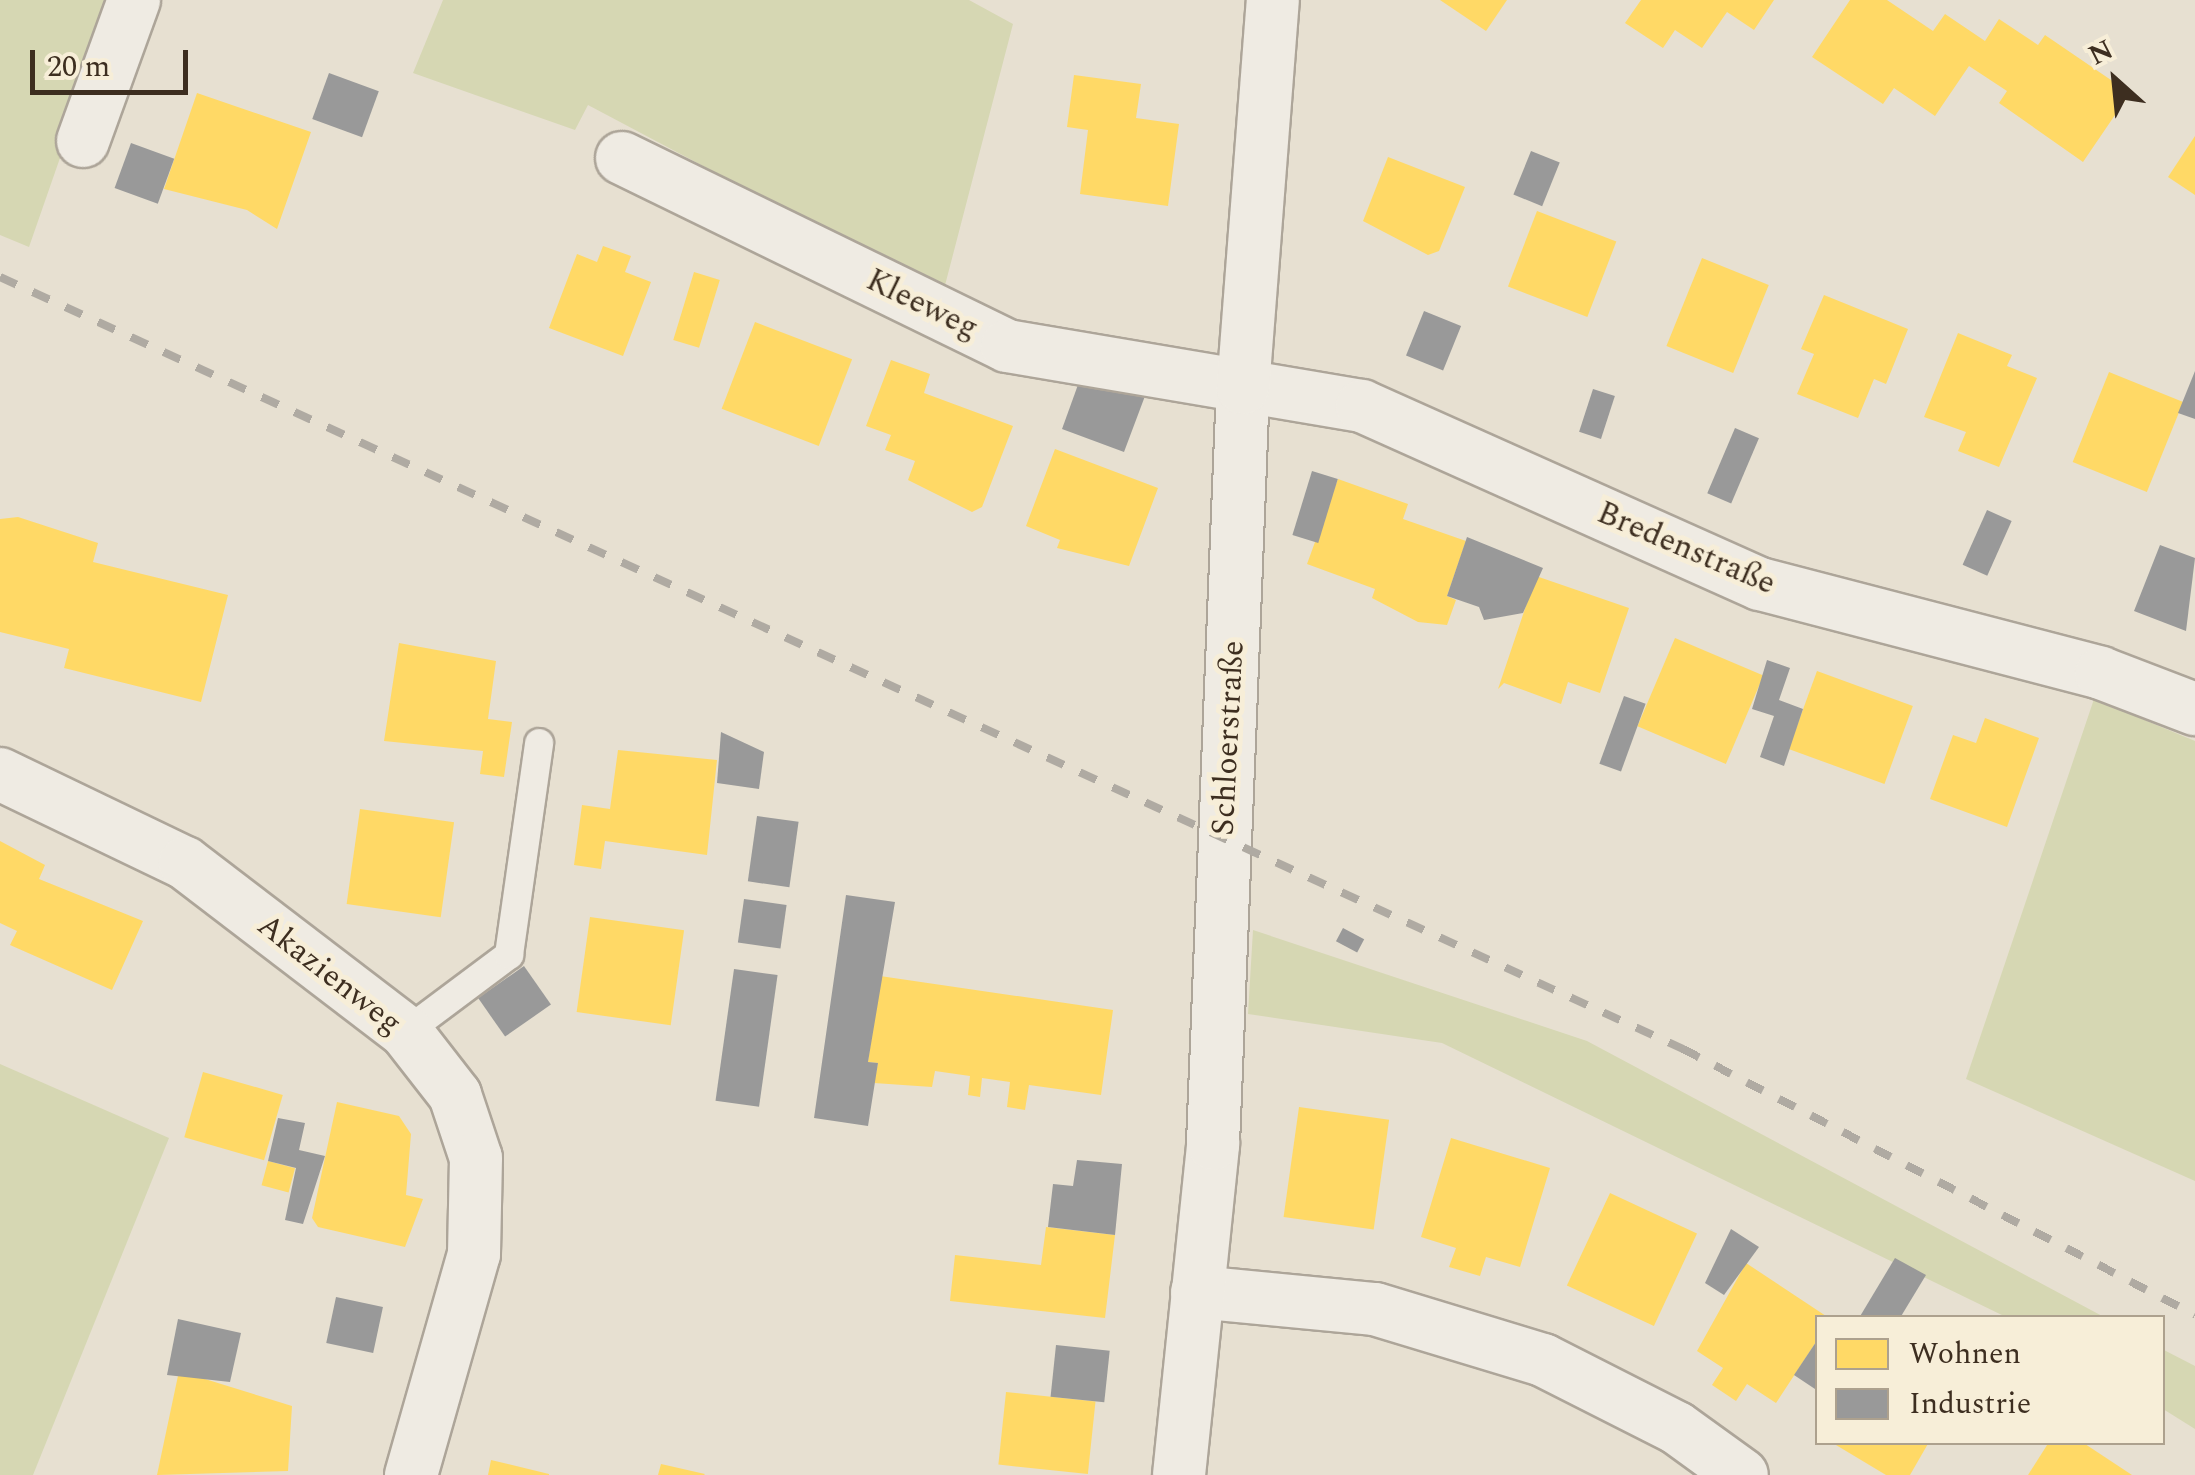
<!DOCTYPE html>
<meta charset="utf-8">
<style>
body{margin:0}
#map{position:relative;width:2195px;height:1475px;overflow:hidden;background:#e7e0d1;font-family:Spectral,serif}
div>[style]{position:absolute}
.green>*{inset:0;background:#d6d7b3}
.homes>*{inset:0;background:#ffd966;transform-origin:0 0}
.industry>*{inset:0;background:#999;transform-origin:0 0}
.roads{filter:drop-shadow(2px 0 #ada599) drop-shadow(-2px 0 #ada599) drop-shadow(0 2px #ada599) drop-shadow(0 -2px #ada599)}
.lane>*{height:28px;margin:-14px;padding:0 14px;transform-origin:14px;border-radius:14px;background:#efebe3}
.street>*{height:52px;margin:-26px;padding:0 26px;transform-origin:26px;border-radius:26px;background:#efebe3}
.rail>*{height:8px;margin-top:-4px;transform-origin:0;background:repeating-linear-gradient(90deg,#afaaa2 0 18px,transparent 0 36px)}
span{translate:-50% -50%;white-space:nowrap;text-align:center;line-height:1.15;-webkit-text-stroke:10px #f7eed8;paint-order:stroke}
.street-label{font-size:32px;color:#3d2e20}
.legend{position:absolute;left:1815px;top:1315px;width:350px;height:130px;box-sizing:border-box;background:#f7eed8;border:2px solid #ada18e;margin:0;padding:12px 18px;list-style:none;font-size:30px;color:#3d2e20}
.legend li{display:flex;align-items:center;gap:20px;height:50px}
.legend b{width:50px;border:2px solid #ada18e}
.north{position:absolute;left:2065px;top:30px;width:100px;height:100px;-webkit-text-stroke:8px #f7eed8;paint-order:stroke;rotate:333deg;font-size:28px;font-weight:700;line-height:40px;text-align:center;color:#3d2e20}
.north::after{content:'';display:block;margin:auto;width:35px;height:45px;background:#3d2e20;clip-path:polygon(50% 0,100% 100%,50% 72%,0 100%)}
.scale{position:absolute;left:30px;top:50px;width:158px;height:45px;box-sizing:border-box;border:5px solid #3d2e20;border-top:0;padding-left:12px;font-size:30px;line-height:35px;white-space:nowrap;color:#3d2e20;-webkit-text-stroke:8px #f7eed8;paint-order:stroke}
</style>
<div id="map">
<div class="green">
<div style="clip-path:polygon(0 0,115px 0,29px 247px,0 235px)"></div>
<div style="clip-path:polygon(443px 0,969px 0,1013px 24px,943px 293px,588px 105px,575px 130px,413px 73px)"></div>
<div style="clip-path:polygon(2094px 699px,2195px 741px,2195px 1181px,1966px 1079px)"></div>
<div style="clip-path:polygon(1253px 930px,1587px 1041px,2104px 1317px,2006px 1317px,1442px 1043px,1248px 1014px)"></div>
<div style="clip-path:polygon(0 1064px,169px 1138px,33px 1475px,0 1475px)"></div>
<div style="clip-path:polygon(2162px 1349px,2195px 1366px,2195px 1429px,2163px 1409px)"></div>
</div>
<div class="homes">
<div style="clip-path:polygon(1440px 0,1507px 0,1486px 31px)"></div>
<div style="clip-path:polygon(1641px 0,1774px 0,1754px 30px,1727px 12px,1702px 48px,1675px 30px,1663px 48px,1625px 23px)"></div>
<div style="clip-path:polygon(1850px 0,1887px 0,1933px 31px,1945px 14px,1985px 41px,1999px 19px,2038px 45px,2045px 35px,2130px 93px,2083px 162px,1999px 103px,2007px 91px,1969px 66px,1935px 116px,1894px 88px,1883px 104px,1812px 57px)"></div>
<div style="clip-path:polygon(1074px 75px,1141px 84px,1136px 118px,1179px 124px,1168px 206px,1080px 194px,1088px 130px,1067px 127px)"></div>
<div style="clip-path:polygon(197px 93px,311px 132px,277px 229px,247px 210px,164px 189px)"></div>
<div style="clip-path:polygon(2195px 136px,2195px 195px,2168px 177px)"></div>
<div style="clip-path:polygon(1388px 157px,1465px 187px,1439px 251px,1428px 255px,1363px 221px)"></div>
<div style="left:1537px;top:211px;width:85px;height:81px;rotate:21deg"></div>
<div style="clip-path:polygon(603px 246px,631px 256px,625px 272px,651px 282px,623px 356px,549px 328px,577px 254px,597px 262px)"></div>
<div style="left:1702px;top:258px;width:72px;height:95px;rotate:22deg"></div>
<div style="left:694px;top:272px;width:27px;height:71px;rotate:17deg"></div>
<div style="clip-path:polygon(1824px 295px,1908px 329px,1886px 384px,1874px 379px,1858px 418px,1797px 394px,1814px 354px,1801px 349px)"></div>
<div style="left:755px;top:322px;width:104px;height:93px;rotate:21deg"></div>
<div style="clip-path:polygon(1958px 333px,2012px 355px,2007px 366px,2037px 378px,1999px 467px,1958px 451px,1966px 432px,1924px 417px)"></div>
<div style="clip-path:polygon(891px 360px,930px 374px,924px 393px,1013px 426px,982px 507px,972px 512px,908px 480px,915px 461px,885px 450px,891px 435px,866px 426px)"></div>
<div style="left:2109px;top:372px;width:80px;height:97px;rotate:22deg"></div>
<div style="clip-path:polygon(1055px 449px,1158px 488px,1129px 566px,1057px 548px,1060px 540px,1026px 526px)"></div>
<div style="clip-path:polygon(1338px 479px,1408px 504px,1403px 519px,1466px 541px,1447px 596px,1456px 600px,1447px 625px,1418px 622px,1372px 598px,1375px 589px,1307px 564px)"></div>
<div style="clip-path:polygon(18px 517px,98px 543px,93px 562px,228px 595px,201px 702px,64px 668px,69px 649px,0 632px,0 519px)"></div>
<div style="clip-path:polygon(1536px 576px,1629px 608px,1600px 693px,1568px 682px,1561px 704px,1504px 683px,1498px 689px)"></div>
<div style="left:1675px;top:638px;width:96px;height:96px;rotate:23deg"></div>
<div style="clip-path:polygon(399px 643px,496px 661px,488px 719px,512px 722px,504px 777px,480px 774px,483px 751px,384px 741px)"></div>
<div style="left:1817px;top:671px;width:102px;height:83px;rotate:20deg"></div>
<div style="clip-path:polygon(1985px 718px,2039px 738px,2007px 827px,1930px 799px,1953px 735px,1976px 743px)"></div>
<div style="clip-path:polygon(618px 750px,717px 760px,707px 855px,605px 841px,601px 869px,574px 865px,582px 805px,610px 809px)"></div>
<div style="left:360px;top:809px;width:95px;height:96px;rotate:8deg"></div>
<div style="clip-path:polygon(0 841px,45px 865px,39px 879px,143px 921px,112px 990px,10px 945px,17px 931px,0 923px)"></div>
<div style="left:590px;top:917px;width:95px;height:96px;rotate:8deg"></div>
<div style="clip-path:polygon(880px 976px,1113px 1010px,1101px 1095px,1029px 1085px,1025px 1110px,1007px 1107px,1010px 1082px,982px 1078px,980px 1097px,968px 1095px,970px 1076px,935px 1071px,932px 1087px,874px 1083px,878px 1063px,868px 1062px)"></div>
<div style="left:203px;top:1072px;width:83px;height:68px;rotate:16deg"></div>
<div style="clip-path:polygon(337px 1102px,399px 1116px,411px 1134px,406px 1195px,423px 1199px,405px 1247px,318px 1227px,312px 1218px)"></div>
<div style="left:1299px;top:1107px;width:91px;height:111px;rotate:8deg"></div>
<div style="clip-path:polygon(1451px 1138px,1550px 1168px,1520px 1267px,1486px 1257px,1480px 1276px,1449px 1267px,1456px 1248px,1421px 1237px)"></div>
<div style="left:268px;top:1161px;width:28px;height:25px;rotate:15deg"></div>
<div style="left:1610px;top:1193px;width:96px;height:102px;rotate:25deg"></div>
<div style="clip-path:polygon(1046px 1227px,1115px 1235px,1105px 1318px,950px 1301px,955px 1255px,1041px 1265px)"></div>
<div style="clip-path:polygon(1746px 1263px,1829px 1318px,1818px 1318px,1818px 1339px,1776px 1403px,1747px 1384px,1736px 1401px,1712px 1385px,1723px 1368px,1697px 1351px)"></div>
<div style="clip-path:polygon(179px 1371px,292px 1406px,288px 1471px,157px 1475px)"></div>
<div style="left:1006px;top:1392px;width:90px;height:73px;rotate:6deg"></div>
<div style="clip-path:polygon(1831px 1442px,1929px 1442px,1910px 1475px,1886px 1475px)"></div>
<div style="clip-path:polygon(2049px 1442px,2082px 1442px,2132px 1475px,2028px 1475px)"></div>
<div style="clip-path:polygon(491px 1460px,549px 1474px,549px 1475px,488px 1475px)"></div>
<div style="clip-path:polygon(661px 1464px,705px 1474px,704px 1475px,658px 1475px)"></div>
</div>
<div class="industry">
<div style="left:329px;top:73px;width:53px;height:49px;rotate:20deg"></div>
<div style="left:131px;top:143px;width:46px;height:48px;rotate:20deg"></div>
<div style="left:1531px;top:151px;width:31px;height:47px;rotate:22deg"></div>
<div style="left:1424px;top:311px;width:40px;height:48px;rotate:22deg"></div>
<div style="clip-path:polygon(2195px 371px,2195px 419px,2178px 413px)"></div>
<div style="clip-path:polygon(1079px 382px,1145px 396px,1124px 452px,1062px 429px)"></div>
<div style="left:1593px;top:389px;width:23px;height:45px;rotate:18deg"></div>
<div style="left:1735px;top:428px;width:26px;height:71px;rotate:23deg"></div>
<div style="left:1312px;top:471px;width:27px;height:67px;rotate:17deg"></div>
<div style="left:1987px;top:510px;width:27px;height:60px;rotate:24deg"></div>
<div style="clip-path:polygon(1467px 537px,1543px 568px,1523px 613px,1484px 620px,1479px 607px,1447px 596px)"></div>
<div style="clip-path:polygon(2160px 545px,2195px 558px,2186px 631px,2134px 611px)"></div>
<div style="clip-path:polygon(1767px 660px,1790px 668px,1779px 700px,1803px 709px,1784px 766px,1760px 757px,1774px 716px,1752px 709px)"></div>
<div style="left:1624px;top:696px;width:23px;height:72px;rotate:20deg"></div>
<div style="clip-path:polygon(721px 732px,764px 752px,759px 789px,717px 783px)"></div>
<div style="left:757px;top:816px;width:42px;height:66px;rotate:8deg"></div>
<div style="clip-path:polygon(846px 895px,895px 902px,868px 1062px,878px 1063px,868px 1126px,814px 1118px)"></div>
<div style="left:744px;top:899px;width:43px;height:44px;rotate:8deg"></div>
<div style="left:1343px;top:928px;width:24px;height:15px;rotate:28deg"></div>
<div style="left:524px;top:966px;width:47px;height:56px;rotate:55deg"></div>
<div style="left:734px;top:969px;width:44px;height:133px;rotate:8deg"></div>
<div style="clip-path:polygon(278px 1118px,305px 1123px,299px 1150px,325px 1156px,303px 1224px,285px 1220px,296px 1168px,268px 1161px)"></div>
<div style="clip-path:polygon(1077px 1160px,1122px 1164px,1115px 1235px,1048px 1227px,1053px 1184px,1073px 1186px)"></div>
<div style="clip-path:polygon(1731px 1229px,1759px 1247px,1724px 1295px,1705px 1283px)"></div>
<div style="clip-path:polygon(1895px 1258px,1926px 1275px,1900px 1318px,1859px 1318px)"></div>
<div style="left:336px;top:1297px;width:48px;height:47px;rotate:12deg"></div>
<div style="clip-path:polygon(178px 1319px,241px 1333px,230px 1382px,167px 1375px)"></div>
<div style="clip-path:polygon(1818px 1339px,1818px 1391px,1794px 1375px)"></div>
<div style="left:1056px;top:1345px;width:54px;height:52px;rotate:6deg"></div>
</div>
<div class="roads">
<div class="lane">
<div style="left:406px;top:1032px;width:129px;rotate:-36.8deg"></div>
<div style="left:509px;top:955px;width:214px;rotate:-81.9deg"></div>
</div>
<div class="street">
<div style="left:83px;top:141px;width:150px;rotate:-70.1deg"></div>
<div style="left:622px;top:158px;width:428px;rotate:26deg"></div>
<div style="left:1007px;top:346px;width:360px;rotate:9.6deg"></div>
<div style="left:1362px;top:406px;width:436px;rotate:24.1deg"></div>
<div style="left:1760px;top:584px;width:352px;rotate:14.6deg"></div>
<div style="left:2101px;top:673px;width:101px;rotate:21deg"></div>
<div style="left:0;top:774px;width:205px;rotate:25.7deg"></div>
<div style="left:185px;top:863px;width:278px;rotate:37.4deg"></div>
<div style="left:406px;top:1032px;width:80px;rotate:52.1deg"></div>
<div style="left:455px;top:1095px;width:66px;rotate:71.6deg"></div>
<div style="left:476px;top:1158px;width:96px;rotate:91.2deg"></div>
<div style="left:474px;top:1254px;width:230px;rotate:105.9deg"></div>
<div style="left:1197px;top:1292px;width:179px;rotate:5.5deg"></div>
<div style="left:1375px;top:1309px;width:176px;rotate:16.9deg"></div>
<div style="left:1543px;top:1360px;width:150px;rotate:26.9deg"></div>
<div style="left:1677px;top:1428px;width:80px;rotate:35.9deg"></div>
<div style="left:1179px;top:1475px;width:333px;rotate:-84.1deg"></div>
<div style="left:1213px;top:1144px;width:757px;rotate:-87.73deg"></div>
<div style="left:1243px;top:388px;width:389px;rotate:-85.6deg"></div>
</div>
</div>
<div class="rail">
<div style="left:0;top:277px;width:1852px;rotate:24.64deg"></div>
<div style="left:1683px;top:1049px;width:577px;rotate:27.45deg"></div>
</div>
<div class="street-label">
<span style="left:922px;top:305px;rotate:26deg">Kleeweg</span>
<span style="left:1686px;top:549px;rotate:23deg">Bredenstraße</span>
<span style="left:1229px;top:738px;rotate:-87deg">Schloerstraße</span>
<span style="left:329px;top:975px;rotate:38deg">Akazienweg</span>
</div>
<ul class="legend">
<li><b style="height:28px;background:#ffd966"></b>Wohnen</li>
<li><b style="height:28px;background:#999"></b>Industrie</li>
</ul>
<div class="north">N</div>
<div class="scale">20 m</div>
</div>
